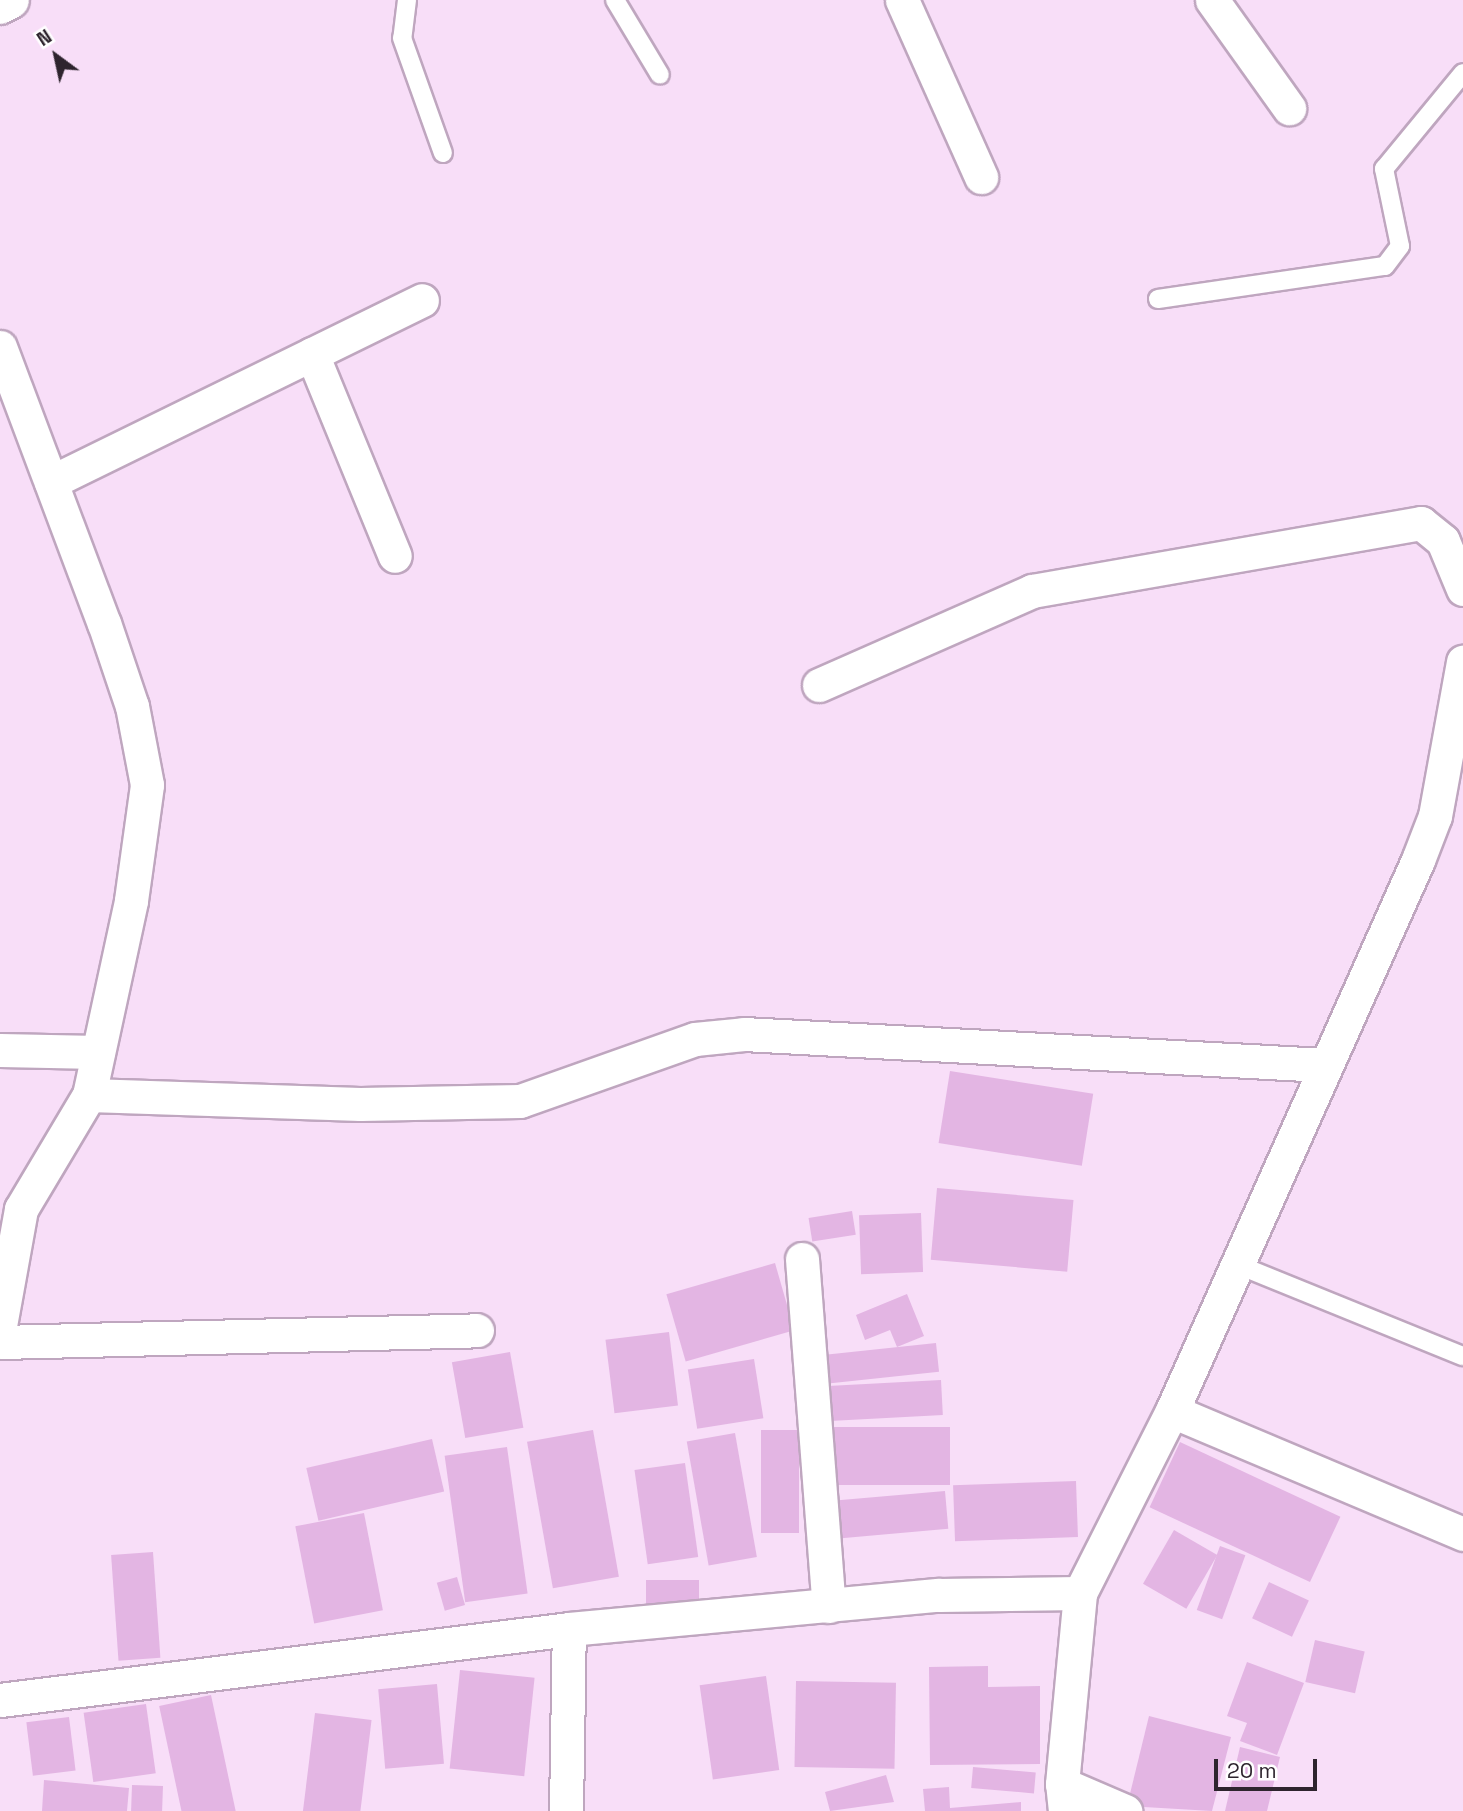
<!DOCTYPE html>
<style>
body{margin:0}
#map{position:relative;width:1463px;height:1811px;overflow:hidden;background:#f8def8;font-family:"Space Grotesk",sans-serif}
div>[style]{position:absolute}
.building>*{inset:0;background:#e3b5e3;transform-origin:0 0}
.roads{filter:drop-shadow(2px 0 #bfa6bf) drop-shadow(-2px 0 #bfa6bf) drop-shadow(0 2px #bfa6bf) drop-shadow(0 -2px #bfa6bf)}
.lane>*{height:18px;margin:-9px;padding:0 9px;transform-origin:9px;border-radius:9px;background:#fff}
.street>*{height:33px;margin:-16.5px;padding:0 16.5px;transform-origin:16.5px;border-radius:16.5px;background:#fff}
.secondary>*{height:38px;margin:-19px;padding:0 19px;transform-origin:19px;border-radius:19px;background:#fff}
span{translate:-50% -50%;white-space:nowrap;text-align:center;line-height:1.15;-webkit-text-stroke:5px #fff;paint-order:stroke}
.north{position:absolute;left:21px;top:21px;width:70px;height:70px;-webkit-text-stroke:5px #fff;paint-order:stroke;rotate:327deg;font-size:19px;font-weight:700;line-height:28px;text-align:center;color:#2e242e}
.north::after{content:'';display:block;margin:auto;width:24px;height:32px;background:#2e242e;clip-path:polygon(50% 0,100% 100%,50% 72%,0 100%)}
.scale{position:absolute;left:1214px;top:1759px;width:103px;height:32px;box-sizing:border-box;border:4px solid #2e242e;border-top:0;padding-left:9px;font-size:21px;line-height:24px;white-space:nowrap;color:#2e242e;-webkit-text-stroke:5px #fff;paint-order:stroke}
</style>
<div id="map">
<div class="building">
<div style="left:950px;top:1071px;width:145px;height:73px;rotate:9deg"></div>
<div style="left:937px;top:1188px;width:137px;height:72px;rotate:5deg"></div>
<div style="left:852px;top:1211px;width:24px;height:44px;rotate:81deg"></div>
<div style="left:921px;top:1213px;width:59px;height:62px;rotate:88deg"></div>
<div style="left:775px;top:1263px;width:70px;height:113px;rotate:74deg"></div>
<div style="clip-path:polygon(907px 1294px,924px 1336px,897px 1347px,890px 1330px,865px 1340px,856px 1315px)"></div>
<div style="left:669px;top:1332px;width:74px;height:64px;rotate:83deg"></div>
<div style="left:936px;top:1343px;width:29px;height:116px;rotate:84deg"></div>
<div style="left:510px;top:1352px;width:77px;height:59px;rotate:80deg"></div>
<div style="left:754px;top:1359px;width:60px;height:67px;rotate:81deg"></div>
<div style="left:941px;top:1380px;width:35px;height:118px;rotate:87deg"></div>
<div style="left:950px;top:1427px;width:58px;height:124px;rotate:90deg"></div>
<div style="left:593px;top:1430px;width:149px;height:67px;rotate:80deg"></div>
<div style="left:761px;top:1430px;width:38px;height:103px"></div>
<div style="left:735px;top:1433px;width:126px;height:49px;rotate:80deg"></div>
<div style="left:432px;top:1439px;width:54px;height:129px;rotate:77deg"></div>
<div style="left:1180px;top:1442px;width:177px;height:72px;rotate:25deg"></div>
<div style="left:507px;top:1447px;width:148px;height:63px;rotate:82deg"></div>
<div style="left:685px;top:1463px;width:95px;height:51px;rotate:82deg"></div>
<div style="left:1076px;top:1481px;width:56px;height:123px;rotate:88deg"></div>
<div style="left:945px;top:1491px;width:38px;height:113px;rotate:85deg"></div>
<div style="left:364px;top:1513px;width:99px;height:70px;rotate:79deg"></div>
<div style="left:1174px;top:1530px;width:50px;height:62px;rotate:30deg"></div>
<div style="left:1220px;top:1546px;width:27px;height:68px;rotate:20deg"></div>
<div style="left:153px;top:1552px;width:106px;height:42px;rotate:86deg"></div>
<div style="left:457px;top:1577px;width:29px;height:21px;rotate:74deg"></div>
<div style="left:699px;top:1580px;width:33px;height:53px;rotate:90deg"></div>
<div style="left:1269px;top:1582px;width:44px;height:40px;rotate:25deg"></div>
<div style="left:1315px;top:1640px;width:51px;height:43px;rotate:13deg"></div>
<div style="clip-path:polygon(1247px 1662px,1304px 1683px,1277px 1755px,1240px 1741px,1247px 1723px,1227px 1716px)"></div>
<div style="clip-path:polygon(988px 1666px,988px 1687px,1040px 1686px,1040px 1764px,930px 1765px,929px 1667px)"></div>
<div style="left:460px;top:1670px;width:75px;height:99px;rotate:6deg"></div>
<div style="left:766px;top:1676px;width:95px;height:67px;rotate:82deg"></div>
<div style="left:796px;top:1681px;width:100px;height:86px;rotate:1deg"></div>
<div style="left:437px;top:1684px;width:80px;height:59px;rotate:85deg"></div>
<div style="left:211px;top:1695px;width:119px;height:53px;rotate:78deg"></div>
<div style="left:146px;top:1704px;width:70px;height:63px;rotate:82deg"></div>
<div style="left:315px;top:1713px;width:57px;height:99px;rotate:7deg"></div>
<div style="clip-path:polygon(1149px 1716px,1231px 1737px,1212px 1811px,1127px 1806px)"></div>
<div style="left:69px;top:1717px;width:54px;height:43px;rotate:83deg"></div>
<div style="clip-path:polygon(1240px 1747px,1280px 1757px,1267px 1811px,1225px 1811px)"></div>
<div style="left:973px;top:1767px;width:63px;height:21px;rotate:5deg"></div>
<div style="clip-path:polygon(886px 1775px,894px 1802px,830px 1811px,825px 1792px)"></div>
<div style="clip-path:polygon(44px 1780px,129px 1788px,127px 1811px,42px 1811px)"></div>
<div style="left:132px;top:1785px;width:31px;height:26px;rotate:2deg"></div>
<div style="clip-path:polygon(949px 1787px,950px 1808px,1021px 1802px,1021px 1811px,925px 1811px,923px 1789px)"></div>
</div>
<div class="roads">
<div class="lane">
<div style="left:407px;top:0;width:38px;rotate:97deg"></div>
<div style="left:402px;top:38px;width:122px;rotate:70.4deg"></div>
<div style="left:615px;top:0;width:87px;rotate:59deg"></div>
<div style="left:1158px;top:299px;width:229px;rotate:-8.3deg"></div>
<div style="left:1385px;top:266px;width:25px;rotate:-53deg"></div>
<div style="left:1400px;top:246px;width:79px;rotate:-101.7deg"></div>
<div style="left:1384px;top:169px;width:124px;rotate:-50.5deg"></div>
<div style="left:1236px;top:1264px;width:245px;rotate:22.1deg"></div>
</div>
<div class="street">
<div style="left:902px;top:0;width:194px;rotate:65.9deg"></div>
<div style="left:1212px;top:0;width:133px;rotate:54.5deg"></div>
<div style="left:0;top:347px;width:295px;rotate:69.4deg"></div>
<div style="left:104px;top:623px;width:88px;rotate:71.4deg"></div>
<div style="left:132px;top:706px;width:80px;rotate:79.2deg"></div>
<div style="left:147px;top:785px;width:117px;rotate:97.9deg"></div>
<div style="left:131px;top:901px;width:198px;rotate:102.2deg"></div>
<div style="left:89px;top:1095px;width:133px;rotate:120.8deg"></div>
<div style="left:21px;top:1209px;width:119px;rotate:100.2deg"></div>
<div style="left:312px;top:354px;width:218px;rotate:67.7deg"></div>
<div style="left:51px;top:482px;width:413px;rotate:-26.1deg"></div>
<div style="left:819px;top:685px;width:233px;rotate:-23.8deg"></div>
<div style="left:1032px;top:591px;width:395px;rotate:-9.9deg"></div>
<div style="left:1421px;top:523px;width:28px;rotate:39deg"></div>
<div style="left:1443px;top:541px;width:52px;rotate:67.4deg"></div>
<div style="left:0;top:1050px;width:98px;rotate:1.2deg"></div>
<div style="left:89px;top:1095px;width:271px;rotate:1.9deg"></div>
<div style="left:360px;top:1104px;width:160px;rotate:-1.1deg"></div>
<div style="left:520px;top:1101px;width:186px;rotate:-19.5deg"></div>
<div style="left:695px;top:1039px;width:49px;rotate:-5.8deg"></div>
<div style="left:744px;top:1034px;width:581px;rotate:3.06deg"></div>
<div style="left:802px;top:1259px;width:348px;rotate:85.6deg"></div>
<div style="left:0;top:1342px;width:477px;rotate:-1.4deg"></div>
<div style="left:1172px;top:1411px;width:316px;rotate:22.9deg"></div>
<div style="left:0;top:1700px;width:573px;rotate:-7.11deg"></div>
<div style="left:569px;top:1629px;width:372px;rotate:-5.3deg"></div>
<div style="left:939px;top:1595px;width:141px;rotate:-0.8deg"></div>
<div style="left:1062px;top:1784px;width:69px;rotate:23.2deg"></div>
<div style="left:566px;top:1811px;width:182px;rotate:-89.1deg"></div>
<div style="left:1065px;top:1811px;width:27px;rotate:-96deg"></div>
<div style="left:1062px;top:1784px;width:192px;rotate:-84.6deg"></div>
<div style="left:1080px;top:1593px;width:204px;rotate:-63.2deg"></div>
<div style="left:1172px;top:1411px;width:603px;rotate:-65.94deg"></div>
<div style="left:1418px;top:860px;width:47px;rotate:-68.9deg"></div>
<div style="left:1435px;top:816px;width:157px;rotate:-79.7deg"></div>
</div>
<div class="secondary">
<div style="left:0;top:5px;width:11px;rotate:-27deg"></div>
</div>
</div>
<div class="north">N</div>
<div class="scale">20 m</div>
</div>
